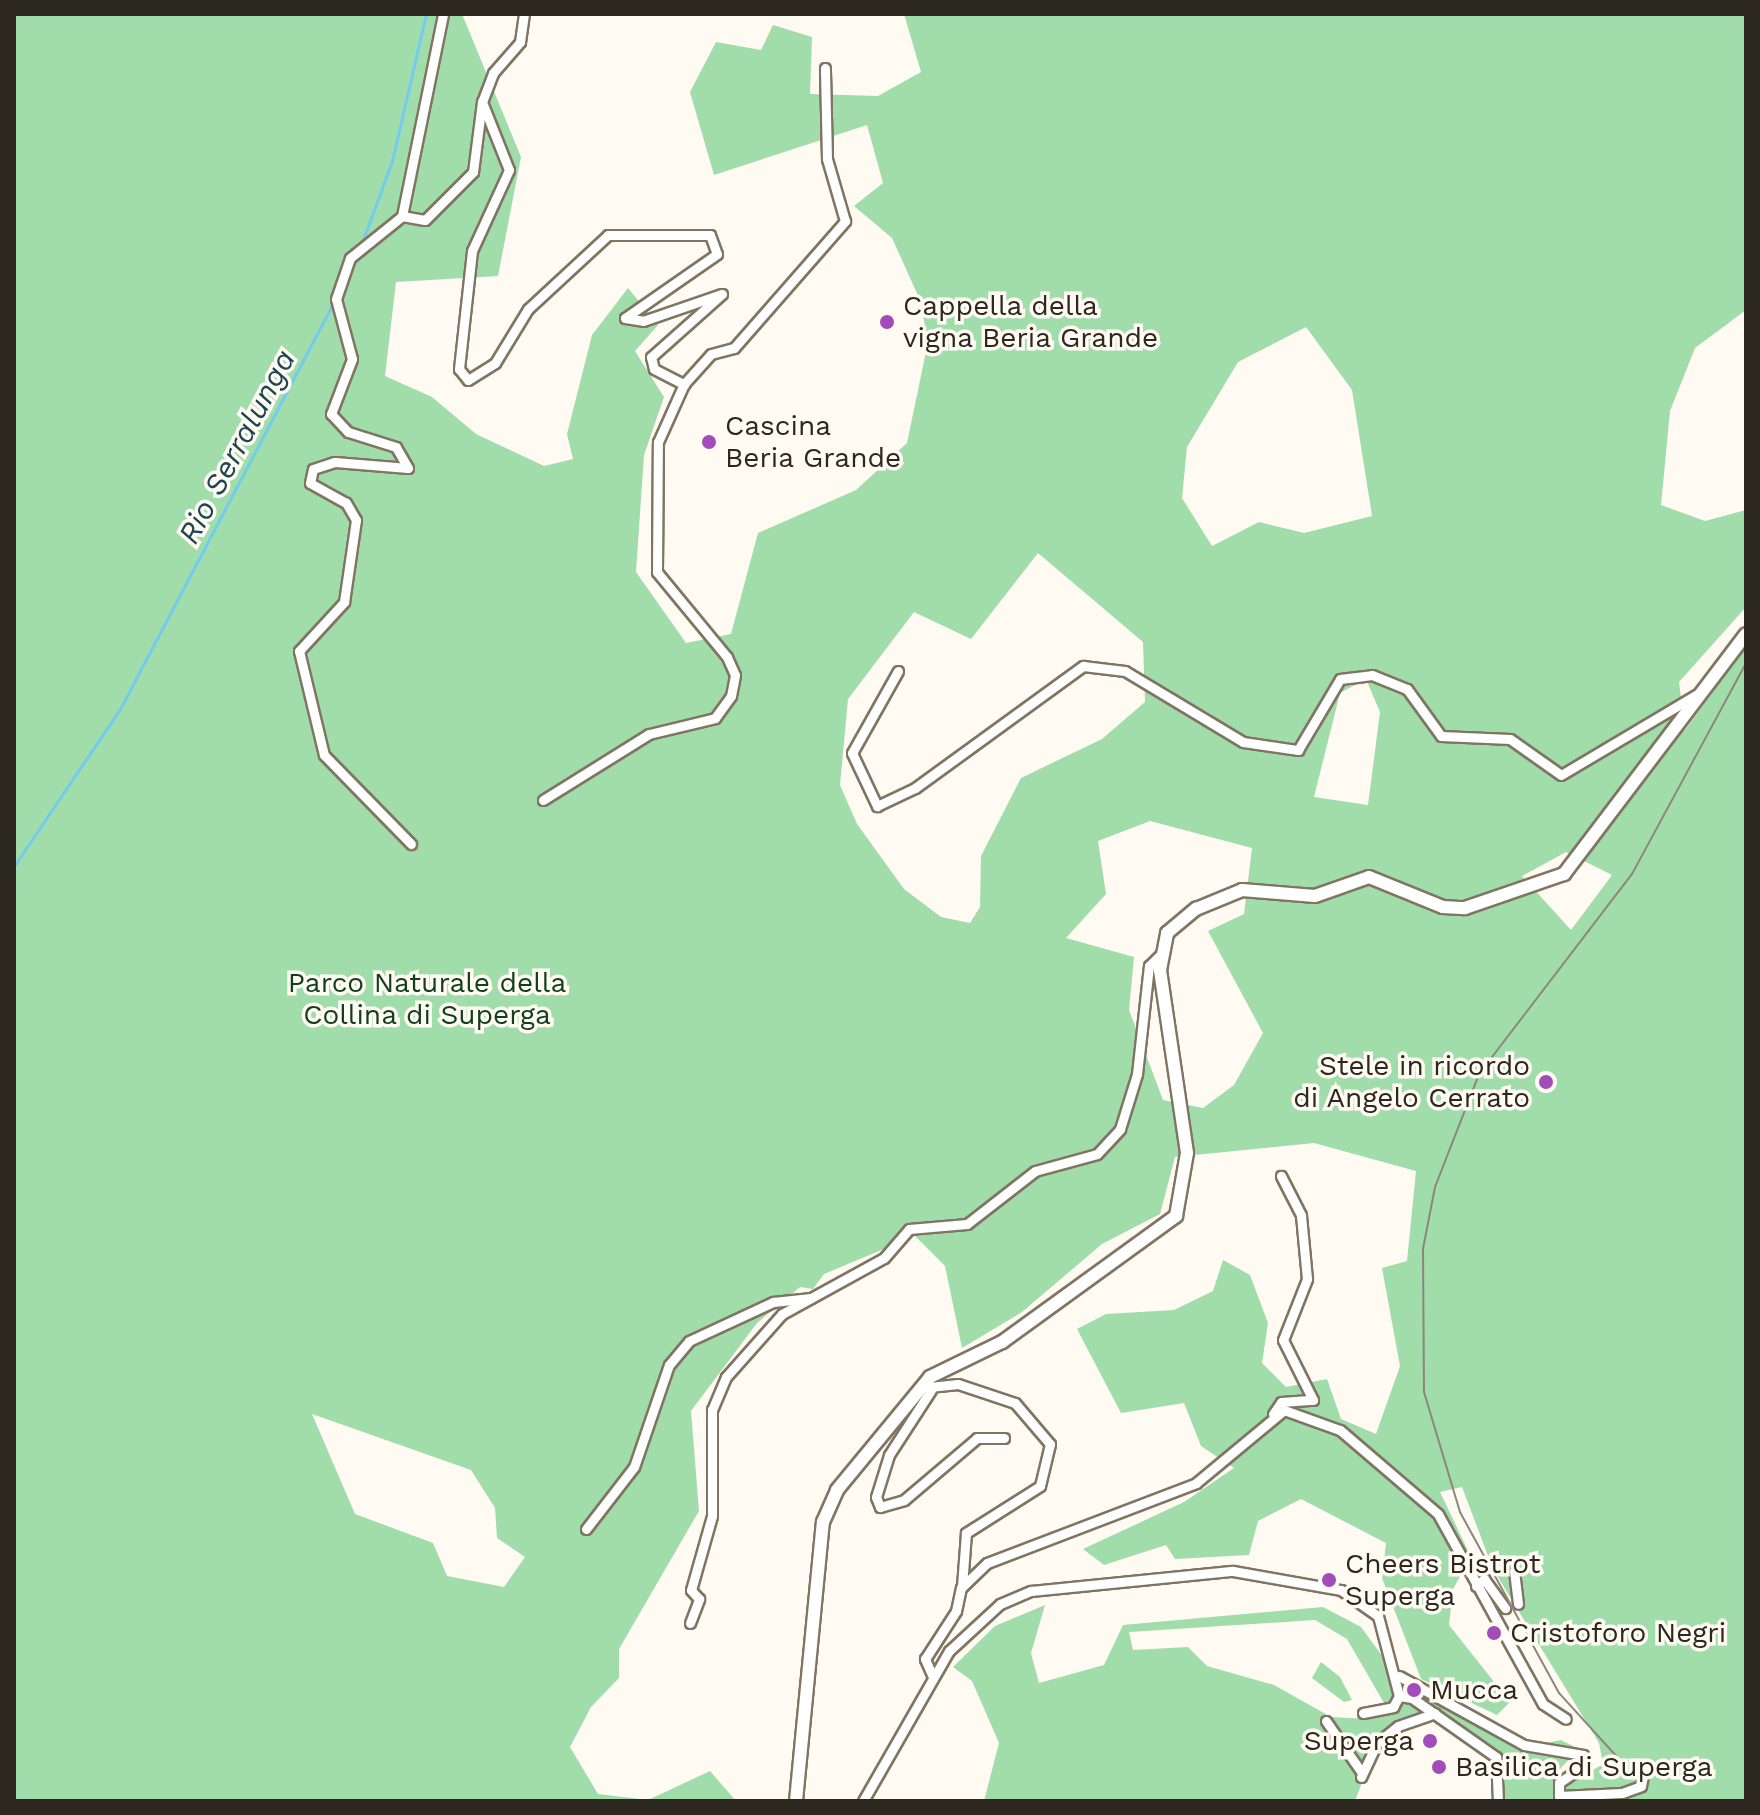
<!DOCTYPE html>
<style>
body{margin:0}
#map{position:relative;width:1760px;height:1815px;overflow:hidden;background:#fffaf2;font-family:"Work Sans",sans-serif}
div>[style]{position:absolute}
.green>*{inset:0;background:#a1dcab}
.stream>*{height:3px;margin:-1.5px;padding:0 1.5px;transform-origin:1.5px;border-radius:1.5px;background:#74cced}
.roads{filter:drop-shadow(2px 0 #807562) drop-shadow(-2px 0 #807562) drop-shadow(0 2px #807562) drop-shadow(0 -2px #807562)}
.street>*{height:9px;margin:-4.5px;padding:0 4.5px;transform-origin:4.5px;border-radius:4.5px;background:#fff}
.secondary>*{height:12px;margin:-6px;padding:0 6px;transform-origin:6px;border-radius:6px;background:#fff}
.tram>*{height:2px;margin:-1px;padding:0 1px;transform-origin:1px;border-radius:1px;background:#8b867e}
.dots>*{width:22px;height:22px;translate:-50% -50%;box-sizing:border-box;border:4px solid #fffaf2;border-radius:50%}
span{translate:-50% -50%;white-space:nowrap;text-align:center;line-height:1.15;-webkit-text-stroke:7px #fffaf2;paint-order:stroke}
.poi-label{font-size:28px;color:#2c271f}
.left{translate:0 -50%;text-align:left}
.right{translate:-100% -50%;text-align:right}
.park-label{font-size:28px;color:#113e1d}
.water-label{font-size:30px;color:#1d4452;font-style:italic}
.frame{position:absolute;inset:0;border:16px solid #2c271f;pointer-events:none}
</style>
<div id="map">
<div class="green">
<div style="clip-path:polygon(evenodd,14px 14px,462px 14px,521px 157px,498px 276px,396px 282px,385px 376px,432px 397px,476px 434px,544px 466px,573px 459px,567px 434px,592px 335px,628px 288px,658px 325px,635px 351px,664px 397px,644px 455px,636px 572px,686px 643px,731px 634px,758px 533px,856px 490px,907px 443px,928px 342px,920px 300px,892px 238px,854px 206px,883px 183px,867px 125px,714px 175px,690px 92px,716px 42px,761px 50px,773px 25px,812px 37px,810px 94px,878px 96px,921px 72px,904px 14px,1746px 14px,1746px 310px,1695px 348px,1670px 411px,1661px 505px,1705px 521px,1746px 510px,1746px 607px,1679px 682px,1685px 730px,1746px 647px,1746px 1801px,1498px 1801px,1496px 1757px,1435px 1714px,1398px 1726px,1377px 1743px,1355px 1801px,984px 1801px,999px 1743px,972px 1681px,953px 1667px,995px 1626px,1045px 1605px,1031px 1653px,1039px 1683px,1104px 1665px,1123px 1625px,1323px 1607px,1361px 1627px,1407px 1690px,1535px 1745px,1561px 1740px,1579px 1749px,1557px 1772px,1565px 1787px,1603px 1764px,1599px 1743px,1493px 1569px,1462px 1487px,1440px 1492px,1471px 1557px,1453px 1589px,1449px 1625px,1510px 1702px,1497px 1715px,1421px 1679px,1382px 1578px,1386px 1543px,1301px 1499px,1258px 1521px,1249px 1555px,1175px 1559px,1166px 1545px,1104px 1565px,1083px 1549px,1184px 1502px,1234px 1468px,1201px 1446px,1184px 1403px,1121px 1413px,1077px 1329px,1106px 1314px,1174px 1310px,1213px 1291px,1223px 1260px,1250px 1275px,1268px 1323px,1262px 1363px,1286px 1387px,1327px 1379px,1341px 1419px,1376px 1434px,1400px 1366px,1382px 1268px,1407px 1261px,1416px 1171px,1314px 1143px,1175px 1157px,1160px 1214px,1102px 1244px,1022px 1312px,962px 1348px,945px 1266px,915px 1236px,824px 1274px,813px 1289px,800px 1287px,757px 1323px,691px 1411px,699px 1511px,619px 1649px,619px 1678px,591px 1707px,570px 1747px,598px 1794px,648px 1800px,710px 1771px,736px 1801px,14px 1801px,14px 14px,1306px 327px,1352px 390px,1372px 516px,1304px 533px,1259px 522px,1212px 546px,1182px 498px,1187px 447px,1238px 362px,1306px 327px,14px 14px,1038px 553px,1143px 642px,1145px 702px,1102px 739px,1021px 778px,981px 856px,980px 907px,970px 923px,941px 917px,904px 889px,857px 824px,840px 785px,848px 699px,914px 612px,971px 639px,1038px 553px,14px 14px,1366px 679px,1380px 712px,1368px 805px,1314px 797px,1340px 693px,1366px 679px,14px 14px,1150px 821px,1252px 848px,1244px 914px,1208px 931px,1263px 1033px,1234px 1085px,1203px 1108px,1163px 1100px,1129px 1010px,1134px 957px,1066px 938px,1106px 894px,1098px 841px,1150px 821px,14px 14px,1566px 852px,1612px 875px,1571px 930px,1522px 876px,1566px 852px,14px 14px,312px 1414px,471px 1470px,495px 1508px,497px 1538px,525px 1557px,504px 1587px,447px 1576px,433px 1543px,355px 1514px,312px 1414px,14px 14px,1315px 1620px,1347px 1639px,1384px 1703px,1380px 1711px,1368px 1719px,1331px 1717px,1274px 1685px,1207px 1666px,1188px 1647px,1133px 1650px,1129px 1632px,1315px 1620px)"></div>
<div style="clip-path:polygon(1321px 1662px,1340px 1677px,1352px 1700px,1344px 1702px,1312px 1678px)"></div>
</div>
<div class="stream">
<div style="left:361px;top:245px;width:90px;rotate:-69.7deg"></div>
<div style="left:392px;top:161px;width:151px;rotate:-77deg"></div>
<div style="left:14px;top:866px;width:189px;rotate:-56deg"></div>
<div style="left:120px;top:709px;width:460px;rotate:-62.3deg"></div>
</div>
<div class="roads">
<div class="street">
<div style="left:482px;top:102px;width:31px;rotate:-69deg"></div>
<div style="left:493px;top:73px;width:41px;rotate:-48.9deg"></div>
<div style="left:520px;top:42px;width:28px;rotate:-82deg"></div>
<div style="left:402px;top:216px;width:23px;rotate:10deg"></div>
<div style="left:425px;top:220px;width:68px;rotate:-45deg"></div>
<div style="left:473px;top:172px;width:71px;rotate:-82.7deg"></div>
<div style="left:482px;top:102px;width:73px;rotate:68.3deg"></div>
<div style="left:509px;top:170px;width:89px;rotate:114.6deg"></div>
<div style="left:472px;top:251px;width:119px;rotate:96.3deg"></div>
<div style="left:459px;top:369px;width:14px;rotate:51deg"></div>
<div style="left:468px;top:380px;width:32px;rotate:-32deg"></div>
<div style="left:495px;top:363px;width:63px;rotate:-58.6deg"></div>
<div style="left:528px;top:309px;width:109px;rotate:-42.8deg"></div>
<div style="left:608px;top:235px;width:102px"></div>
<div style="left:710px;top:235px;width:20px;rotate:70deg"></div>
<div style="left:717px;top:254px;width:112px;rotate:145.2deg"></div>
<div style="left:625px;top:318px;width:18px;rotate:9deg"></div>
<div style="left:643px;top:321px;width:83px;rotate:-18.9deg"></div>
<div style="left:722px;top:294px;width:95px;rotate:138.4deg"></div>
<div style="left:651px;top:357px;width:12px;rotate:76deg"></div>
<div style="left:654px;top:369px;width:34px;rotate:27deg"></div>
<div style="left:684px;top:384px;width:40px;rotate:-48deg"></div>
<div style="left:711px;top:354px;width:24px;rotate:-15deg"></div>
<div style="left:734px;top:348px;width:169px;rotate:-48.8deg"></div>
<div style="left:845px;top:221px;width:65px;rotate:-106.2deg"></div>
<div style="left:827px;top:159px;width:91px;rotate:-91.3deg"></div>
<div style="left:898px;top:671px;width:94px;rotate:119.3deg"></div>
<div style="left:852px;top:753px;width:59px;rotate:64.7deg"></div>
<div style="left:877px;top:806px;width:42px;rotate:-25.3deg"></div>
<div style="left:915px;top:788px;width:208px;rotate:-36deg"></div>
<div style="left:1083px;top:666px;width:42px;rotate:6.8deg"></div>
<div style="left:1125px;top:671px;width:138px;rotate:31deg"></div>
<div style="left:1243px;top:742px;width:56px;rotate:8.3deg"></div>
<div style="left:1298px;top:750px;width:82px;rotate:-59.4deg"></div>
<div style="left:1340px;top:679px;width:32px;rotate:-7deg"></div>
<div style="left:1372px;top:675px;width:38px;rotate:22deg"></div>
<div style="left:1407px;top:689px;width:58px;rotate:54.1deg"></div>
<div style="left:1441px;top:736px;width:69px;rotate:2.5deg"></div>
<div style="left:1510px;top:739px;width:62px;rotate:35.2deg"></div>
<div style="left:1561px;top:775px;width:157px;rotate:-30.7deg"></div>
<div style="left:543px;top:800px;width:125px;rotate:-31.9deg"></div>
<div style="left:649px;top:734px;width:68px;rotate:-13.6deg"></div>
<div style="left:715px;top:718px;width:27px;rotate:-54deg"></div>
<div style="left:731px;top:696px;width:21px;rotate:-79deg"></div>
<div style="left:735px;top:675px;width:20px;rotate:-114deg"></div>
<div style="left:727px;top:657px;width:110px;rotate:-129.5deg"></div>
<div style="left:657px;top:572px;width:130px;rotate:-89.6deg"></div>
<div style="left:658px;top:442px;width:64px;rotate:-65.9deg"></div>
<div style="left:411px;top:844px;width:124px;rotate:-134.3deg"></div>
<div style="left:324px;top:755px;width:107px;rotate:-103.5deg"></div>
<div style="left:299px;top:651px;width:67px;rotate:-47.4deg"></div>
<div style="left:344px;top:602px;width:83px;rotate:-81.7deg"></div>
<div style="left:356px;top:520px;width:20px;rotate:-120deg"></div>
<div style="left:346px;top:503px;width:41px;rotate:-150.9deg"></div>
<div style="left:310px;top:483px;width:14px;rotate:-78deg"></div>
<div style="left:313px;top:469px;width:23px;rotate:-18deg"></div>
<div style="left:335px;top:462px;width:73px;rotate:4.7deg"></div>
<div style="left:408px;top:468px;width:24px;rotate:-120deg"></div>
<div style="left:396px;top:447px;width:50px;rotate:-162.6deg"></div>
<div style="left:348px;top:432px;width:25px;rotate:-133deg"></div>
<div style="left:331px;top:414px;width:59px;rotate:-69.1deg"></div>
<div style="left:352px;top:359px;width:62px;rotate:-104.9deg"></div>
<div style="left:336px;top:299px;width:43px;rotate:-71.1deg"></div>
<div style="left:350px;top:258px;width:67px;rotate:-38.9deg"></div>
<div style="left:402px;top:216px;width:206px;rotate:-78.5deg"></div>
<div style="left:920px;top:1388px;width:38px;rotate:-6deg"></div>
<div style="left:958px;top:1384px;width:60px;rotate:18.4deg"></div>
<div style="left:1015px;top:1403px;width:54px;rotate:49.5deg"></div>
<div style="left:1050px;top:1444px;width:43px;rotate:103.4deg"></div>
<div style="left:1040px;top:1486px;width:88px;rotate:147.6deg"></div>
<div style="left:966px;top:1533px;width:53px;rotate:94.3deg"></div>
<div style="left:931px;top:1390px;width:77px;rotate:122.9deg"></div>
<div style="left:889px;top:1455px;width:44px;rotate:107.2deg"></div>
<div style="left:876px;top:1497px;width:11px;rotate:68deg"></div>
<div style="left:880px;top:1507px;width:25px;rotate:-16deg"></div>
<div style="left:904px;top:1500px;width:96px;rotate:-40.3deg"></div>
<div style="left:977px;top:1438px;width:27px"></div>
<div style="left:1273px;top:1414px;width:14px;rotate:-56deg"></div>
<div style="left:1281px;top:1402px;width:32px;rotate:-4deg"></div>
<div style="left:1313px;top:1400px;width:67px;rotate:-116.6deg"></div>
<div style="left:1283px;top:1340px;width:66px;rotate:-68.5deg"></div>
<div style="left:1307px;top:1279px;width:64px;rotate:-95.4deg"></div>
<div style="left:1301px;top:1215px;width:44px;rotate:-117.1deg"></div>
<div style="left:586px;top:1529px;width:78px;rotate:-52.3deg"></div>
<div style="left:634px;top:1467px;width:108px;rotate:-71.1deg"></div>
<div style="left:669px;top:1365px;width:31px;rotate:-50deg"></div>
<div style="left:689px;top:1341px;width:93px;rotate:-24.9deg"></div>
<div style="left:773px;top:1302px;width:38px;rotate:-6deg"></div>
<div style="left:1514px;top:1571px;width:33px;rotate:83deg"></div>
<div style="left:1476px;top:1586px;width:11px;rotate:-41deg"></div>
<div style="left:1484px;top:1579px;width:36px;rotate:54deg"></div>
<div style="left:690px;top:1623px;width:26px;rotate:-69deg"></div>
<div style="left:699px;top:1599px;width:12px;rotate:-132deg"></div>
<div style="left:691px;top:1590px;width:77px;rotate:-74.2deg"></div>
<div style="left:712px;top:1516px;width:106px;rotate:-90deg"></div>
<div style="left:712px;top:1410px;width:36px;rotate:-67deg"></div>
<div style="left:726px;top:1377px;width:84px;rotate:-48.4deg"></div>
<div style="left:782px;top:1314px;width:116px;rotate:-28.8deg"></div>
<div style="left:884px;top:1258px;width:38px;rotate:-49deg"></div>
<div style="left:909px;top:1229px;width:58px;rotate:-4.9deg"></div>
<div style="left:967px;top:1224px;width:86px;rotate:-37.9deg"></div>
<div style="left:1035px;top:1171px;width:64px;rotate:-15.3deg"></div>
<div style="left:1097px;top:1154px;width:34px;rotate:-47deg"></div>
<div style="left:1120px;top:1129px;width:58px;rotate:-72.8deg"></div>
<div style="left:1137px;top:1074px;width:109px;rotate:-83.7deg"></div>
<div style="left:1149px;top:966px;width:14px;rotate:-45deg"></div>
<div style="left:1399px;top:1676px;width:143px;rotate:28.9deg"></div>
<div style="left:1524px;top:1745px;width:60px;rotate:9.6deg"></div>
<div style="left:1583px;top:1755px;width:9px;rotate:72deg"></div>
<div style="left:1586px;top:1764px;width:33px;rotate:145deg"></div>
<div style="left:1559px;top:1783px;width:13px;rotate:90deg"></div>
<div style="left:1559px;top:1796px;width:63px;rotate:-2.7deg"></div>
<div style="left:1622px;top:1793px;width:20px;rotate:-20deg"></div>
<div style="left:1641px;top:1786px;width:16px;rotate:-79deg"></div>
<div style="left:933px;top:1677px;width:20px;rotate:-114deg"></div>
<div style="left:925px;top:1659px;width:57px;rotate:-57.1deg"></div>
<div style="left:956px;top:1611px;width:24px;rotate:-78deg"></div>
<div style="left:961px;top:1588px;width:36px;rotate:-44deg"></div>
<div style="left:987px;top:1563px;width:224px;rotate:-20.9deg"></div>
<div style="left:1196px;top:1483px;width:114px;rotate:-39.7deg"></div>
<div style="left:1284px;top:1410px;width:59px;rotate:19.7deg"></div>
<div style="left:1340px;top:1430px;width:129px;rotate:40.6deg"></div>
<div style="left:1438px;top:1514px;width:217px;rotate:61.1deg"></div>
<div style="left:1543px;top:1704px;width:27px;rotate:33deg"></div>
<div style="left:1399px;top:1696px;width:13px;rotate:9deg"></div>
<div style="left:1412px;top:1698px;width:103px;rotate:35.1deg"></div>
<div style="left:1496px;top:1757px;width:44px;rotate:87.4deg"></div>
<div style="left:1363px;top:1713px;width:31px;rotate:-11deg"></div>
<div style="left:1393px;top:1707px;width:13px;rotate:-61deg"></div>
<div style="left:1326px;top:1721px;width:63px;rotate:55.3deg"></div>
<div style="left:1361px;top:1777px;width:38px;rotate:-65deg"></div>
<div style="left:1377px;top:1743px;width:27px;rotate:-39deg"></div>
<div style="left:1398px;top:1726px;width:39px;rotate:-19deg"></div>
<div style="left:863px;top:1801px;width:173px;rotate:-60.2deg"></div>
<div style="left:949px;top:1651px;width:69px;rotate:-42.7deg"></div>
<div style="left:1000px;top:1604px;width:34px;rotate:-23deg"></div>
<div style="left:1031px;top:1591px;width:203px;rotate:-5.7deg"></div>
<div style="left:1233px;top:1571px;width:110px;rotate:10deg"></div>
<div style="left:1341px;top:1590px;width:45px;rotate:35.1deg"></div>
<div style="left:1378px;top:1616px;width:83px;rotate:75.3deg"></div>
</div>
<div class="secondary">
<div style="left:796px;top:1801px;width:280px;rotate:-84.5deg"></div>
<div style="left:823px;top:1522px;width:35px;rotate:-66deg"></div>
<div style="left:837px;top:1490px;width:146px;rotate:-50.5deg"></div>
<div style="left:930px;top:1377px;width:80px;rotate:-25.9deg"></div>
<div style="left:1002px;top:1342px;width:215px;rotate:-35.9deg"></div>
<div style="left:1176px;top:1216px;width:64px;rotate:-80.1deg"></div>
<div style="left:1187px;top:1153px;width:185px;rotate:-98.4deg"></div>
<div style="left:1160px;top:970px;width:38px;rotate:-79deg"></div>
<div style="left:1167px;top:933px;width:38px;rotate:-40deg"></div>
<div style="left:1196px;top:909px;width:50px;rotate:-22.4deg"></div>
<div style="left:1242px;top:890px;width:73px;rotate:4.7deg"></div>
<div style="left:1315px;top:896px;width:57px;rotate:-19.4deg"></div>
<div style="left:1369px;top:877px;width:80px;rotate:22.1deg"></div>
<div style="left:1443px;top:907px;width:22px;rotate:3deg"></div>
<div style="left:1465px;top:908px;width:105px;rotate:-19deg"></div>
<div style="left:1564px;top:874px;width:301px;rotate:-52.8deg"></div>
</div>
</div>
<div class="tram">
<div style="left:1619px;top:1759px;width:89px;rotate:-132.3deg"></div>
<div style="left:1559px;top:1693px;width:206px;rotate:-118.7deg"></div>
<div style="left:1460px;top:1512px;width:125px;rotate:-106.7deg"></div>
<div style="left:1424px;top:1392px;width:143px;rotate:-90.4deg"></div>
<div style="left:1423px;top:1249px;width:63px;rotate:-79deg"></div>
<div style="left:1435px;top:1187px;width:121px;rotate:-68.7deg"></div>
<div style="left:1479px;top:1074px;width:252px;rotate:-52.6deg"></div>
<div style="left:1632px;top:874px;width:240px;rotate:-61.6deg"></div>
</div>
<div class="dots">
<div style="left:887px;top:322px;background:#a24cba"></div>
<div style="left:709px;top:442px;background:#a24cba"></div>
<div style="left:1546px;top:1082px;background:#a24cba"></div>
<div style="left:1329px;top:1580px;background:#a24cba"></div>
<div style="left:1494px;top:1633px;background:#a24cba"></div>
<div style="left:1414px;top:1690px;background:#a24cba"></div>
<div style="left:1430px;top:1741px;background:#a24cba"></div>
<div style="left:1439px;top:1767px;background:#a24cba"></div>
</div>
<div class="poi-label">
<span class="left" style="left:903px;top:322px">Cappella della<br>vigna Beria Grande</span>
<span class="left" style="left:725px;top:442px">Cascina<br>Beria Grande</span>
<span class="right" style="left:1530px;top:1082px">Stele in ricordo<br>di Angelo Cerrato</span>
<span class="left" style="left:1345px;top:1580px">Cheers Bistrot<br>Superga</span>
<span class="left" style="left:1510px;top:1633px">Cristoforo Negri</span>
<span class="left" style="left:1430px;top:1690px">Mucca</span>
<span class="right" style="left:1414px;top:1741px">Superga</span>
<span class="left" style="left:1455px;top:1767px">Basilica di Superga</span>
</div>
<div class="park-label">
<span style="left:427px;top:999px">Parco Naturale della<br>Collina di Superga</span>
</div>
<div class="water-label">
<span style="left:237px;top:447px;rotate:-62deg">Rio Serralunga</span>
</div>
<div class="frame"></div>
</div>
